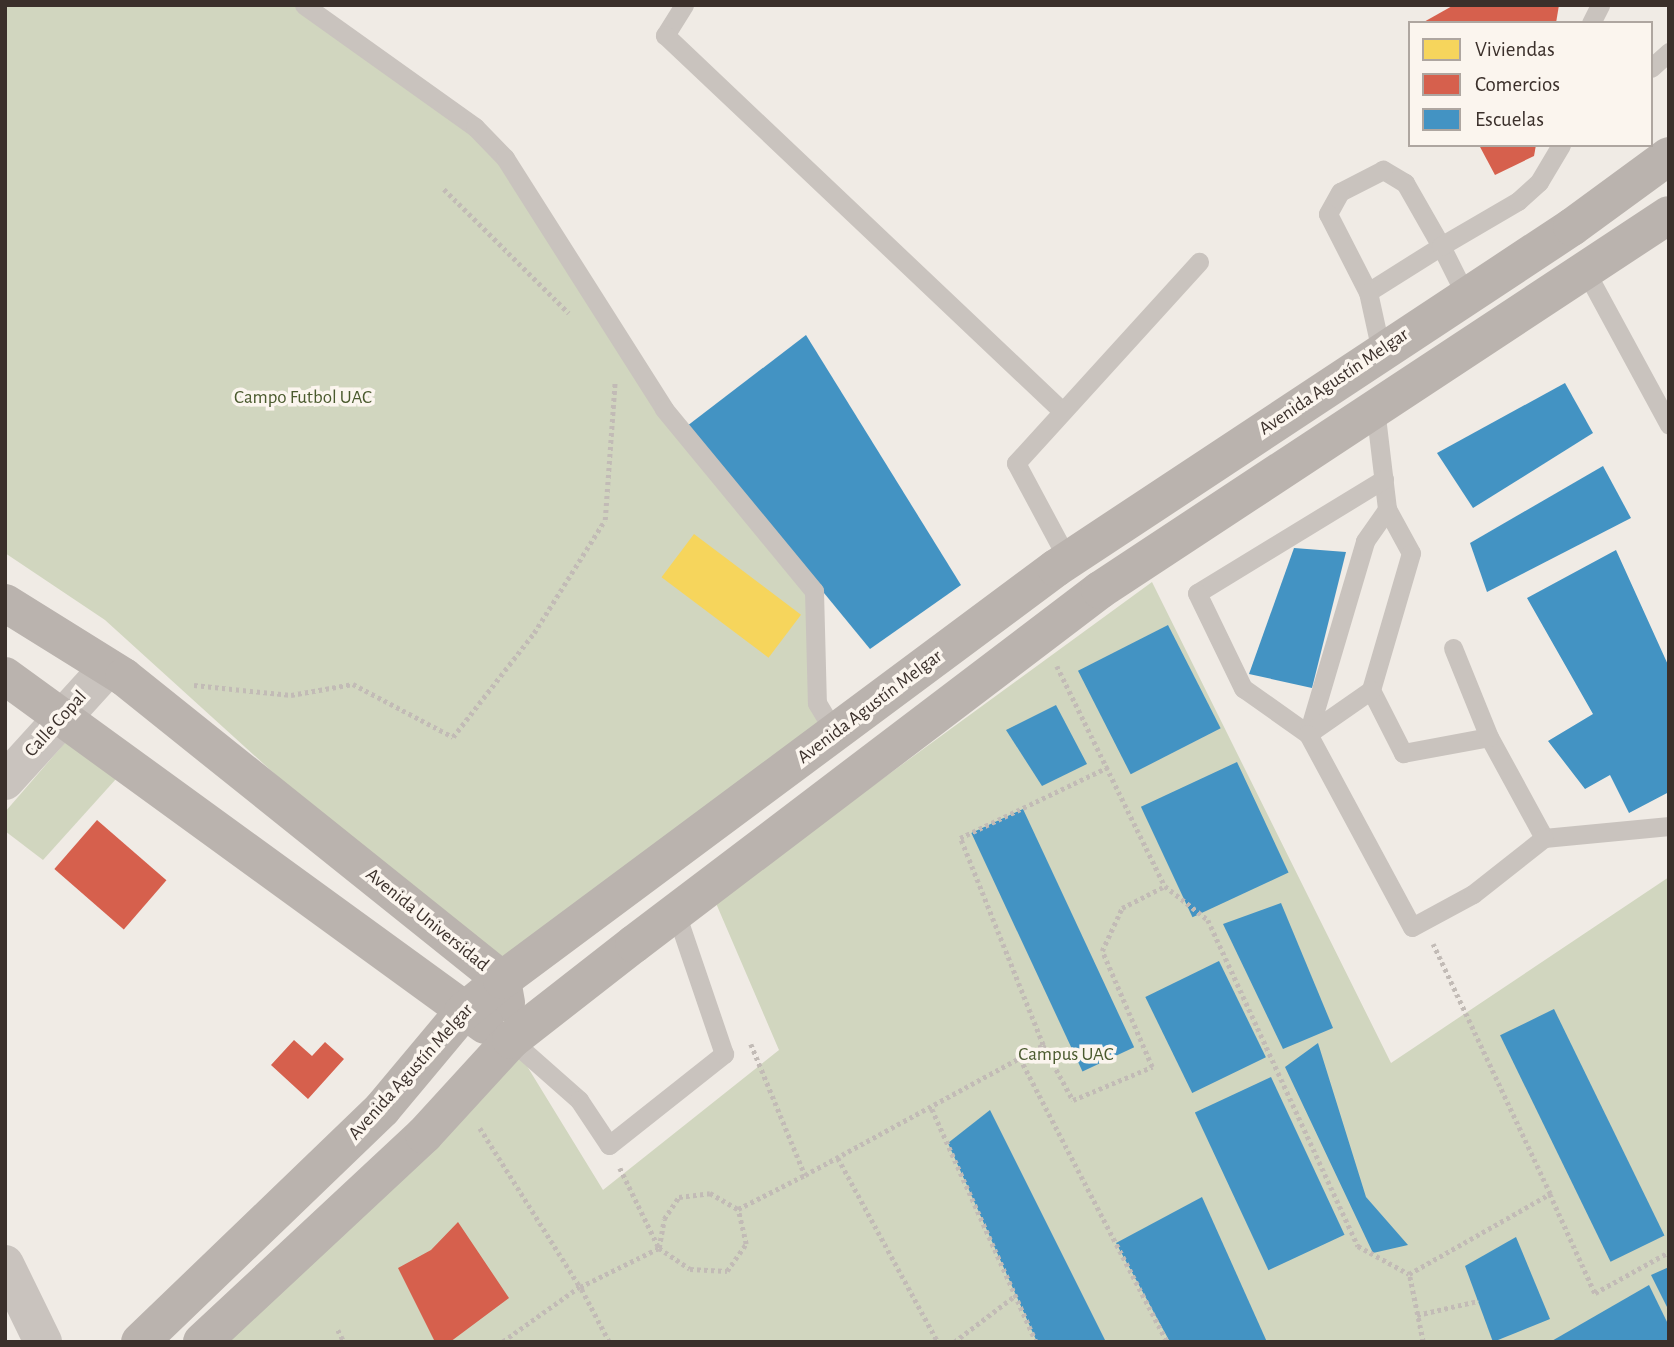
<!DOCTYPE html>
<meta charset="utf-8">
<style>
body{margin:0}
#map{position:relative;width:1674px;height:1347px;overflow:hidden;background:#f0ebe5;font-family:"Alegreya Sans",sans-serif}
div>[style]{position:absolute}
.green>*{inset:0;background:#d1d6bf}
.homes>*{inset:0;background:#f6d55c;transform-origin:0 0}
.shops>*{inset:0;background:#d6604d;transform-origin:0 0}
.schools>*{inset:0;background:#4393c3;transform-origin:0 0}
.path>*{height:4.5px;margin-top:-2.25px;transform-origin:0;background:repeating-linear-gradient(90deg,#c2bbb6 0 3.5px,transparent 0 7px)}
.lane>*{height:19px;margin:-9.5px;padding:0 9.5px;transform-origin:9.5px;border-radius:9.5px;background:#c9c3be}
.street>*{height:38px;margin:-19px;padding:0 19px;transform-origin:19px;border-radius:19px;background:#c9c3be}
.secondary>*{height:38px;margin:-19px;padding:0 19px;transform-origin:19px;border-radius:19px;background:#bab3ae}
span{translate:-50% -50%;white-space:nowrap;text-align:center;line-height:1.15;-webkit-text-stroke:7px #fbf5ee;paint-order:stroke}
.street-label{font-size:19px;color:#3b302b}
.park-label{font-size:19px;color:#4a5a2e}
.frame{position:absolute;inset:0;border:7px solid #3b302b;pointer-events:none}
.legend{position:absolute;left:1408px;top:21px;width:245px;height:126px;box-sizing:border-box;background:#fbf5ee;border:2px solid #aea6a0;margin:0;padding:9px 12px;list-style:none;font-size:21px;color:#3b302b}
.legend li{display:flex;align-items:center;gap:14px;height:35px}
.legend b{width:35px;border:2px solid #aea6a0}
</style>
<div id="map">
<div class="green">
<div style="clip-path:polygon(5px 5px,304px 5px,475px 127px,664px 409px,805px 575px,817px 703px,835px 733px,502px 980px,105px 620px,5px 553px)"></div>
<div style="clip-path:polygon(1152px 582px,1391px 1063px,1669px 877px,1669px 1342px,198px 1342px,511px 1040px,603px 1190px,779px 1050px,715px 901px)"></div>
<div style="clip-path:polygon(69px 738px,116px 779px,43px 860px,5px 831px,5px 812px)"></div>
</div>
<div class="homes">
<div style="left:694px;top:534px;width:134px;height:54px;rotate:37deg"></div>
</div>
<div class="shops">
<div style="clip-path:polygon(1454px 5px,1559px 5px,1556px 23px,1422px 23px)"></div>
<div style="clip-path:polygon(1479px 145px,1536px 145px,1534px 156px,1495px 175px)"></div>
<div style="left:97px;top:820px;width:92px;height:65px;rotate:41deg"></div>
<div style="clip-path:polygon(294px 1040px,312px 1056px,325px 1042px,344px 1059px,308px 1099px,271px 1065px)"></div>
<div style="clip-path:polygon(458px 1222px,509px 1298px,450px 1342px,435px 1342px,398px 1268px,431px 1250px)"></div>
</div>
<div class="schools">
<div style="clip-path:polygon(806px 335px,961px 585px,870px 649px,687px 426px)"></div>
<div style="clip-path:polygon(1565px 383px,1593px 433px,1473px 508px,1437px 453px)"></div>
<div style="clip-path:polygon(1603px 466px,1631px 518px,1487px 592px,1470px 543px)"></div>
<div style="clip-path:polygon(1294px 548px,1346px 552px,1312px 688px,1249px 674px)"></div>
<div style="clip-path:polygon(1616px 550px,1669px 667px,1669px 792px,1629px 813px,1610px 775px,1585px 789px,1548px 741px,1593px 714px,1527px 598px)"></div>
<div style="left:1168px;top:625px;width:116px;height:101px;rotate:63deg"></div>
<div style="clip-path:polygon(1056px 705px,1087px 764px,1042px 786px,1006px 730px)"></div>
<div style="left:1237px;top:762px;width:122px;height:106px;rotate:65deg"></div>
<div style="left:1023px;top:809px;width:263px;height:57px;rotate:65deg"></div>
<div style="clip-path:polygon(1281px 903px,1333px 1028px,1283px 1049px,1223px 924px)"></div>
<div style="left:1219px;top:961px;width:107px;height:82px;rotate:64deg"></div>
<div style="left:1554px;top:1009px;width:252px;height:60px;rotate:64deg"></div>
<div style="clip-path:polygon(1318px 1043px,1366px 1197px,1408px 1245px,1373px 1253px,1285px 1067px)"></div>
<div style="left:1271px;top:1077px;width:174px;height:84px;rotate:65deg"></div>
<div style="clip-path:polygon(990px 1110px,1106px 1342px,1037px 1342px,948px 1143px)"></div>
<div style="clip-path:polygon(1202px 1197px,1267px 1342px,1170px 1342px,1116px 1243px)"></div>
<div style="clip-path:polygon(1516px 1237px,1550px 1319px,1493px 1342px,1465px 1266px)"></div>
<div style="clip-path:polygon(1669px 1267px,1669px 1311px,1651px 1275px)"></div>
<div style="clip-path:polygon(1649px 1285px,1669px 1326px,1669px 1342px,1550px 1342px)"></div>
</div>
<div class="path">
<div style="left:444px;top:189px;width:176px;rotate:44.8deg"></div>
<div style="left:1057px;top:666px;width:245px;rotate:63.9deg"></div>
<div style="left:1165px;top:886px;width:55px;rotate:38.3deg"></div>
<div style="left:1208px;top:920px;width:359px;rotate:65.3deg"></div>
<div style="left:1358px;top:1246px;width:58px;rotate:28.8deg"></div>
<div style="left:194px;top:685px;width:98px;rotate:5.9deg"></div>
<div style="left:291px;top:695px;width:63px;rotate:-10.1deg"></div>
<div style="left:353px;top:684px;width:113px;rotate:27.9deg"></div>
<div style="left:453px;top:737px;width:132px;rotate:-52.1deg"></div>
<div style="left:534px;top:633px;width:133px;rotate:-57.9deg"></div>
<div style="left:605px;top:520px;width:138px;rotate:-85.9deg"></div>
<div style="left:751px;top:1044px;width:142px;rotate:67.6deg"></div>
<div style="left:805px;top:1175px;width:271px;rotate:-28.6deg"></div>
<div style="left:1043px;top:1045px;width:63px;rotate:61.4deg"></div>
<div style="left:1073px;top:1100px;width:86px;rotate:-22.7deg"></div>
<div style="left:1152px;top:1067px;width:126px;rotate:-113.3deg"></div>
<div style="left:1102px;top:951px;width:47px;rotate:-65.1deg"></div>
<div style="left:1122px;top:908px;width:48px;rotate:-27.1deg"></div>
<div style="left:1043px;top:1045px;width:223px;rotate:-111.8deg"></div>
<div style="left:960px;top:838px;width:166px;rotate:-25.6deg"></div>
<div style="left:1020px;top:1058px;width:320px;rotate:62.6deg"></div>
<div style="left:932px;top:1109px;width:255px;rotate:65.9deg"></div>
<div style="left:480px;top:1128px;width:188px;rotate:57.8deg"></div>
<div style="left:580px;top:1287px;width:95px;rotate:144.5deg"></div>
<div style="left:838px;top:1158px;width:209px;rotate:61.5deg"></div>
<div style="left:620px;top:1168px;width:89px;rotate:64deg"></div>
<div style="left:1550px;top:1194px;width:109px;rotate:65.6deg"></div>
<div style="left:1595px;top:1293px;width:85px;rotate:-29deg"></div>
<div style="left:659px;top:1248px;width:29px;rotate:-80deg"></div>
<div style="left:664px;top:1219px;width:27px;rotate:-56deg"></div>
<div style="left:679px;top:1197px;width:31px;rotate:-7deg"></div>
<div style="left:710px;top:1193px;width:32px;rotate:30deg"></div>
<div style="left:1417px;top:1315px;width:63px;rotate:-12.9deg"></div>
<div style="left:338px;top:1330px;width:13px;rotate:63deg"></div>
<div style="left:609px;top:1342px;width:62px;rotate:-117.8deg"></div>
<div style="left:580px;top:1287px;width:88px;rotate:-26.3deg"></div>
<div style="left:659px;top:1248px;width:37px;rotate:34deg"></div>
<div style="left:690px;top:1269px;width:37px;rotate:3deg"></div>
<div style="left:727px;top:1271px;width:33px;rotate:-55deg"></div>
<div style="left:746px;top:1244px;width:36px;rotate:-103deg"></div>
<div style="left:738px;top:1209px;width:75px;rotate:-26.9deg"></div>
<div style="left:954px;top:1342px;width:78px;rotate:-37.2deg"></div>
<div style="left:1423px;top:1342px;width:69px;rotate:-101.6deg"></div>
<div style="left:1409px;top:1274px;width:162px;rotate:-29.6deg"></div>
<div style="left:1550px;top:1194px;width:276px;rotate:-115.1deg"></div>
</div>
<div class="lane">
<div style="left:304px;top:5px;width:210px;rotate:35.5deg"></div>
<div style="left:475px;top:127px;width:43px;rotate:45.9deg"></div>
<div style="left:505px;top:158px;width:297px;rotate:57.6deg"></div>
<div style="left:664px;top:409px;width:236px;rotate:50.5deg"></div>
<div style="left:814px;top:591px;width:112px;rotate:88.5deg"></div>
<div style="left:817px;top:703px;width:35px;rotate:59deg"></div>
<div style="left:684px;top:5px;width:36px;rotate:122deg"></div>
<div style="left:665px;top:35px;width:547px;rotate:43.44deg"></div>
<div style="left:1591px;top:23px;width:20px;rotate:-63deg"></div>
<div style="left:1651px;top:68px;width:24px;rotate:-42deg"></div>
<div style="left:1585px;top:270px;width:176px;rotate:61.5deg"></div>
<div style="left:1368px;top:292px;width:86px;rotate:-32.2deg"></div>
<div style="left:1441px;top:246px;width:73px;rotate:-119.7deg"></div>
<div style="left:1405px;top:183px;width:26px;rotate:-149deg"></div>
<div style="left:1383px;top:170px;width:48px;rotate:152.9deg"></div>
<div style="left:1340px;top:192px;width:25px;rotate:119deg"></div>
<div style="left:1328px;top:214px;width:88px;rotate:62.9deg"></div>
<div style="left:1368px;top:292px;width:60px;rotate:77.6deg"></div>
<div style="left:1466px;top:296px;width:56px;rotate:-116.6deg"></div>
<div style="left:1441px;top:246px;width:89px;rotate:-30.3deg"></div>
<div style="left:1518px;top:201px;width:28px;rotate:-42deg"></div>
<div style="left:1539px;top:182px;width:43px;rotate:-59.3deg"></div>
<div style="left:1375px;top:408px;width:102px;rotate:83.2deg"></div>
<div style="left:1387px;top:509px;width:50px;rotate:61.4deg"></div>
<div style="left:1411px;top:553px;width:143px;rotate:106.3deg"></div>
<div style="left:1371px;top:690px;width:71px;rotate:63.1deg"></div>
<div style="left:1403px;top:753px;width:87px;rotate:-10.5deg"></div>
<div style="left:1489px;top:737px;width:115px;rotate:61.4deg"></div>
<div style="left:1544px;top:838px;width:126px;rotate:-5.5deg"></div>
<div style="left:1384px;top:479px;width:219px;rotate:148.6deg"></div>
<div style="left:1197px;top:593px;width:106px;rotate:64.2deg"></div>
<div style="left:1243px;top:688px;width:80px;rotate:35.3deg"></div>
<div style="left:1308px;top:734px;width:201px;rotate:-73.5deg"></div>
<div style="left:1365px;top:541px;width:39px;rotate:-55deg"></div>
<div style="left:1068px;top:560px;width:110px;rotate:-118.2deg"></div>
<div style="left:1016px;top:463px;width:272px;rotate:-47.7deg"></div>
<div style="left:1453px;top:648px;width:96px;rotate:68deg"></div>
<div style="left:1371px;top:690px;width:77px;rotate:145.1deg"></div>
<div style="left:1308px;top:734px;width:219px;rotate:61.7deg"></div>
<div style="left:1412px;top:927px;width:69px;rotate:-28.4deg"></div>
<div style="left:1473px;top:894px;width:90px;rotate:-38.3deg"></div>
<div style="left:511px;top:1040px;width:91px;rotate:41.4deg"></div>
<div style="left:579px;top:1100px;width:54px;rotate:56.3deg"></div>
<div style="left:609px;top:1145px;width:147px;rotate:-38.4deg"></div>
<div style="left:724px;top:1054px;width:149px;rotate:-108.8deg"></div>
</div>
<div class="street">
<div style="left:5px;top:781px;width:153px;rotate:-47.7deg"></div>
<div style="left:5px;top:1264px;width:87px;rotate:64deg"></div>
</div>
<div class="secondary">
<div style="left:5px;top:603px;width:140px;rotate:31.9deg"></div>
<div style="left:124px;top:677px;width:484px;rotate:38.7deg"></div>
<div style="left:502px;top:980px;width:23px;rotate:80deg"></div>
<div style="left:5px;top:676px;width:593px;rotate:36.02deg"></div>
<div style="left:140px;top:1342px;width:336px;rotate:-43.9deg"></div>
<div style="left:382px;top:1109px;width:126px;rotate:-50.1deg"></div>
<div style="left:463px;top:1012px;width:50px;rotate:-39.4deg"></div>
<div style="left:502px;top:980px;width:690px;rotate:-36.64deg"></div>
<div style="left:1056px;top:568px;width:618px;rotate:-33.46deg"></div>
<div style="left:1572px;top:227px;width:120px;rotate:-36.2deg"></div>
<div style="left:202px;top:1342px;width:304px;rotate:-43deg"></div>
<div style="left:424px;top:1135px;width:129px;rotate:-47.5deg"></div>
<div style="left:511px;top:1040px;width:156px;rotate:-38deg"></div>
<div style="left:634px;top:944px;width:585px;rotate:-37.22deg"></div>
<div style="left:1100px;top:590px;width:681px;rotate:-33.39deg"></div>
</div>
<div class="street-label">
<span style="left:1334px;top:382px;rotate:-34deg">Avenida Agustín Melgar</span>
<span style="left:870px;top:707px;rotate:-37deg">Avenida Agustín Melgar</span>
<span style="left:56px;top:724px;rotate:-48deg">Calle Copal</span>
<span style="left:427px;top:920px;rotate:39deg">Avenida Universidad</span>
<span style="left:411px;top:1072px;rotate:-48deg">Avenida Agustín Melgar</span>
</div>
<div class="park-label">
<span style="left:303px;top:398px">Campo Futbol UAC</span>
<span style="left:1066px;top:1055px">Campus UAC</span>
</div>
<div class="frame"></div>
<ul class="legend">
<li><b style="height:19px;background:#f6d55c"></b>Viviendas</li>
<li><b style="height:19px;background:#d6604d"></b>Comercios</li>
<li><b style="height:19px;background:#4393c3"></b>Escuelas</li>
</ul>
</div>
